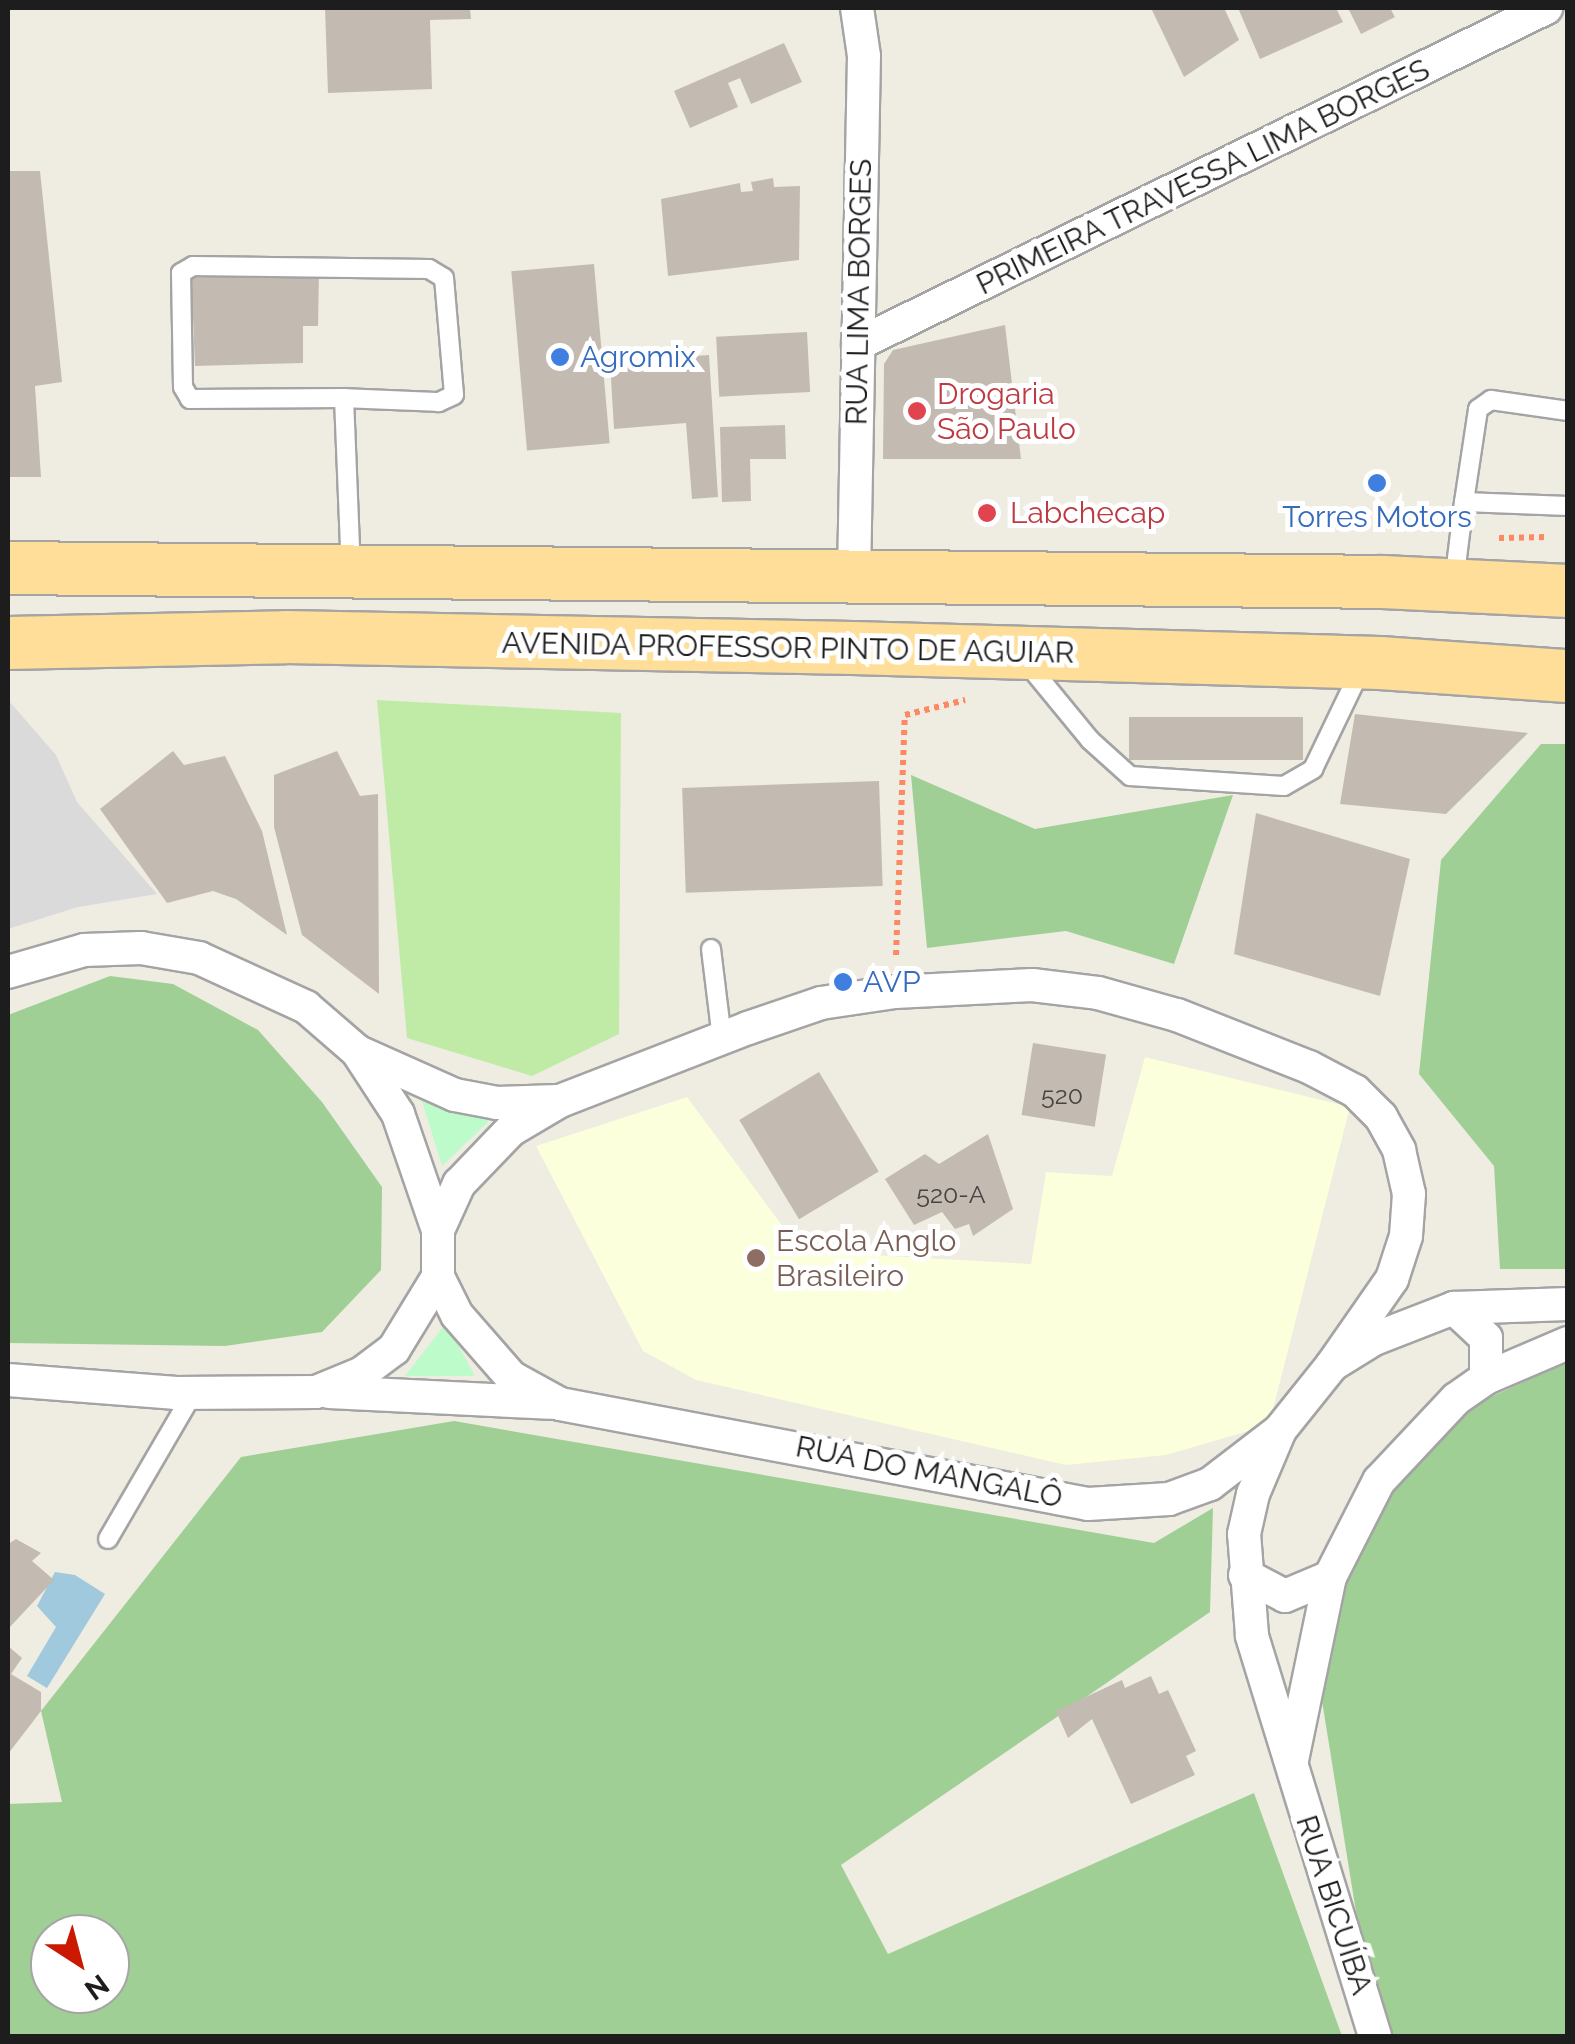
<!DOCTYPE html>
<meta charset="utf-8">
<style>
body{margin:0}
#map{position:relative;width:1575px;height:2044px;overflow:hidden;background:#efece2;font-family:Raleway,sans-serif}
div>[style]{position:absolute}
.residential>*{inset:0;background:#dbdada}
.education>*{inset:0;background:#fbffdb}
.grass>*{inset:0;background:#c0eba6}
.forest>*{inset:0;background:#a0cf96}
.park>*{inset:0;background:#bdfbca}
.water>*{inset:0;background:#a1c9de}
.building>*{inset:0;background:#c3bbb2;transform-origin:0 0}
.path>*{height:6px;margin-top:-3px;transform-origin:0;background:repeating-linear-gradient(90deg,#fe8764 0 5px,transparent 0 10px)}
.roads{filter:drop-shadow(2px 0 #a4a4a4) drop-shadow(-2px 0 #a4a4a4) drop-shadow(0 2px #a4a4a4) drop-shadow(0 -2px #a4a4a4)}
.service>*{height:18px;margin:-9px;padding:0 9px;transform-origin:9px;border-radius:9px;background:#fff}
.minor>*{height:32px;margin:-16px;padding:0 16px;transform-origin:16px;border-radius:16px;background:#fff}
.primary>*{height:52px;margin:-26px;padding:0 26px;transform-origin:26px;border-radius:26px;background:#fede98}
.dots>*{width:28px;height:28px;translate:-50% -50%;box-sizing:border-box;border:5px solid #fff;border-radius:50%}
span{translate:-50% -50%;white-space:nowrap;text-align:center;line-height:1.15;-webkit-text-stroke:10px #fff;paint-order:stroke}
.number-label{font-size:25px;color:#464442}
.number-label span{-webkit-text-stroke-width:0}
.street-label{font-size:30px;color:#1d1d1d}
.shop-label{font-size:30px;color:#366cbe}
.left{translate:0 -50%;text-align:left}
.health-label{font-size:30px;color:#be3a42}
.education-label{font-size:30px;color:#785e54}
.frame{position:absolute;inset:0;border:10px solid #1d1d1d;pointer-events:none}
.north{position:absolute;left:30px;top:1914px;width:100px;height:100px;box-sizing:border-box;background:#fff;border:2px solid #a5a5a5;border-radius:50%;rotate:144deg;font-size:28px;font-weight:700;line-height:40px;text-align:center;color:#1d1d1d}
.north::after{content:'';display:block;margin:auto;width:35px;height:45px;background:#ca1900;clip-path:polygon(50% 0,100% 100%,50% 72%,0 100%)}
</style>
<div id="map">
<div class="residential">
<div style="clip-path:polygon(8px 700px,56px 755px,77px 802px,157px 894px,78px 907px,8px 929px)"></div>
</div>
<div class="education">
<div style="clip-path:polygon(1145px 1057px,1350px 1107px,1269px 1425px,1166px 1455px,1066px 1465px,696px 1380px,643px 1351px,536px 1146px,687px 1097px,801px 1251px,1031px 1264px,1046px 1172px,1112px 1176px)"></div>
</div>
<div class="grass">
<div style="clip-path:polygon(377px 700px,621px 713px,619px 1034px,532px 1076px,407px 1038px)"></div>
</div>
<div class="forest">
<div style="clip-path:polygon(1541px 744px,1567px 744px,1567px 1269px,1500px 1269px,1494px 1166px,1419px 1074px,1441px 860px)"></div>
<div style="clip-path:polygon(911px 775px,1035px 829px,1233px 795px,1174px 964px,1066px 931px,927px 948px)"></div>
<div style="clip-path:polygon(110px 976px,173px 984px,258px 1030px,322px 1102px,382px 1187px,381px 1270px,322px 1332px,225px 1346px,8px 1343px,8px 1015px)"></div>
<div style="clip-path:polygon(1567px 1362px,1567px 2036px,1376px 2036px,1318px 1676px,1346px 1564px,1394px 1472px,1469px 1407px)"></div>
<div style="clip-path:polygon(evenodd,454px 1421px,1154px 1543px,1213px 1508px,1210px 1612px,841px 1865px,888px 1954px,1254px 1793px,1342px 2036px,8px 2036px,8px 1804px,62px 1802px,41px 1711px,241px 1457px,454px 1421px,50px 1934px,110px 1934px,110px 1994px,50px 1994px,50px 1934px)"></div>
</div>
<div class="park">
<div style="clip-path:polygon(422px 1101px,492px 1118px,442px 1166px)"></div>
<div style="clip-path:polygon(446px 1323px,475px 1376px,405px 1376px)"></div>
</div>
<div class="water">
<div style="clip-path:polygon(55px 1572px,75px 1575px,105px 1594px,47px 1688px,27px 1676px,56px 1627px,37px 1606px)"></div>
</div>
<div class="building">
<div style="clip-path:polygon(325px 8px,470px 8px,471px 19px,430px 20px,432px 89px,328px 93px)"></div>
<div style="clip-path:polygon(1151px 8px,1224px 8px,1239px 40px,1184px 77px)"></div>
<div style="clip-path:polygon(1238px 8px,1336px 8px,1343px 22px,1260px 59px)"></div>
<div style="clip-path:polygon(1348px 8px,1390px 8px,1395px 17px,1361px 34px)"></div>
<div style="clip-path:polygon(784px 43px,802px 82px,751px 104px,740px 78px,728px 83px,738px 107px,690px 128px,674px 91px)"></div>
<div style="clip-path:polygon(8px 171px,40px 171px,62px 382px,35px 386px,41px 477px,8px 477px)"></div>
<div style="clip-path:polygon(773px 178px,774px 187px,800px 186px,799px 260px,668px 276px,661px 199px,740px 183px,741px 192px,753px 191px,751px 182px)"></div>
<div style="left:594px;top:264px;width:180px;height:83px;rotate:85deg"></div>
<div style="clip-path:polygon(191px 271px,319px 272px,318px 326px,303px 326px,303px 363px,195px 366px)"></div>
<div style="clip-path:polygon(1005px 325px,1021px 459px,883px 459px,884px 364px,893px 350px)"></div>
<div style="left:807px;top:332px;width:60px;height:91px;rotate:87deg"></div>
<div style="clip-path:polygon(709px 355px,718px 497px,692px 499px,686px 423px,614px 429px,610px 362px)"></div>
<div style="clip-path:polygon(785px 425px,786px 459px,750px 459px,751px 501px,722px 502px,720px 427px)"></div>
<div style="clip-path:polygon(1355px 714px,1528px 733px,1446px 814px,1340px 804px)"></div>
<div style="left:1129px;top:717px;width:174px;height:43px"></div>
<div style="clip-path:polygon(173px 751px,184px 765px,225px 756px,262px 831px,287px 935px,236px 899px,213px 891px,167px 903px,100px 809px)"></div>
<div style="clip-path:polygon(337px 751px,360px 796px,378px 794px,379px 994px,302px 935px,274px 827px,274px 775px)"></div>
<div style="left:879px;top:781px;width:105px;height:197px;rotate:88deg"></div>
<div style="clip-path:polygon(1256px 813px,1410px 859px,1380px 996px,1234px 954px)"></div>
<div style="left:1033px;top:1043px;width:74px;height:73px;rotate:9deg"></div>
<div style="left:819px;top:1072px;width:116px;height:93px;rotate:59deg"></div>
<div style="clip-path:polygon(988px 1134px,1013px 1209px,973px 1236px,969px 1224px,955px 1229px,942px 1212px,914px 1225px,885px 1179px,925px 1154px,939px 1164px)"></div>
<div style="clip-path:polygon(16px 1539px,41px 1553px,32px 1561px,54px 1580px,8px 1629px,8px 1544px)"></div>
<div style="clip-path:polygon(8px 1646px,22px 1658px,11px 1674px,41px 1692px,41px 1711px,8px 1754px)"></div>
<div style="clip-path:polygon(1151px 1676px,1159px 1694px,1168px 1690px,1196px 1751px,1186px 1756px,1195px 1775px,1131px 1804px,1092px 1719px,1068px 1738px,1056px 1711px,1122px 1680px,1125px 1688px)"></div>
</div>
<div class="path">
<div style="left:1499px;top:538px;width:47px;rotate:-1.2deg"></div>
<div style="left:896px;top:955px;width:240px;rotate:-87.9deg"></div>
<div style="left:905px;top:715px;width:62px;rotate:-14deg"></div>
</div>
<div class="roads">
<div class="service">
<div style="left:344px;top:398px;width:154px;rotate:179.6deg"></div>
<div style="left:190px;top:399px;width:14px;rotate:-120deg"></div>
<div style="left:183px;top:387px;width:114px;rotate:-91deg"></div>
<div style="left:181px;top:273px;width:14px;rotate:-30deg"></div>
<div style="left:193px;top:266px;width:236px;rotate:0.7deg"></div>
<div style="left:429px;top:269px;width:17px;rotate:31deg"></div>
<div style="left:444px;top:278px;width:117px;rotate:85.1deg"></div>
<div style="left:454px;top:395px;width:17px;rotate:155deg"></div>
<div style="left:439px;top:402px;width:95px;rotate:-177.6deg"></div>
<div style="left:344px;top:398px;width:172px;rotate:87.7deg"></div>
<div style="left:1464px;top:502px;width:94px;rotate:-81.4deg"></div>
<div style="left:1478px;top:409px;width:16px;rotate:-35deg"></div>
<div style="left:1491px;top:400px;width:78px;rotate:8.1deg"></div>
<div style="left:1454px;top:582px;width:81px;rotate:-82.9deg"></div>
<div style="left:1464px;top:502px;width:104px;rotate:2.2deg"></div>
<div style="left:1026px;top:662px;width:101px;rotate:50.6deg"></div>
<div style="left:1090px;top:740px;width:54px;rotate:42deg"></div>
<div style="left:1130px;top:776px;width:154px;rotate:3.7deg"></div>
<div style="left:1284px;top:786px;width:34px;rotate:-30deg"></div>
<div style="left:1313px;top:769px;width:111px;rotate:-64.4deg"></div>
<div style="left:711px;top:949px;width:91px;rotate:83deg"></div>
<div style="left:108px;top:1539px;width:169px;rotate:-59.8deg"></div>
</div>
<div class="minor">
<div style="left:858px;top:344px;width:766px;rotate:-26.03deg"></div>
<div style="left:854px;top:576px;width:520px;rotate:-88.9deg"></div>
<div style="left:864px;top:56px;width:49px;rotate:-98.3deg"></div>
<div style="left:8px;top:972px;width:79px;rotate:-16.1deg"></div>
<div style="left:84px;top:950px;width:57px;rotate:-2deg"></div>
<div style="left:141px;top:948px;width:59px;rotate:9.8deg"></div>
<div style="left:199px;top:958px;width:118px;rotate:24.6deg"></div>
<div style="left:306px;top:1007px;width:67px;rotate:40.8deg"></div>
<div style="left:357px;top:1051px;width:75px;rotate:56.9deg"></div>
<div style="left:398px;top:1114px;width:123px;rotate:71deg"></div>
<div style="left:438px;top:1230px;width:47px;rotate:90deg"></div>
<div style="left:438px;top:1277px;width:42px;rotate:63.4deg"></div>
<div style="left:457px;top:1315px;width:82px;rotate:48.9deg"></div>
<div style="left:511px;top:1377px;width:56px;rotate:28.9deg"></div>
<div style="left:560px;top:1404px;width:537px;rotate:10.72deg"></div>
<div style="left:1088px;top:1504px;width:81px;rotate:-3.5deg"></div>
<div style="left:1169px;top:1499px;width:44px;rotate:-20.1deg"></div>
<div style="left:1210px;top:1484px;width:88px;rotate:-37.6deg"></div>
<div style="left:361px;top:1053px;width:103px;rotate:24.1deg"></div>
<div style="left:455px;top:1095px;width:43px;rotate:10.8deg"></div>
<div style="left:497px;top:1103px;width:60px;rotate:-1.9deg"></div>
<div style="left:438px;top:1230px;width:51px;rotate:-65.5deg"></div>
<div style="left:459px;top:1184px;width:75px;rotate:-46.1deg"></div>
<div style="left:511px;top:1130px;width:57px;rotate:-30.6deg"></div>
<div style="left:560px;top:1101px;width:202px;rotate:-21.2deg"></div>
<div style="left:748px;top:1028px;width:77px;rotate:-18.9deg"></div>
<div style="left:821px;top:1003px;width:75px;rotate:-8.5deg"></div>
<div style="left:895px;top:992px;width:137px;rotate:-2.9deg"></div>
<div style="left:1032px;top:985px;width:66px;rotate:6.9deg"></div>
<div style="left:1098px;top:993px;width:82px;rotate:15.6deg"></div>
<div style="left:1177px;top:1015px;width:142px;rotate:21.5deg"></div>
<div style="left:1309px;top:1067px;width:52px;rotate:27.6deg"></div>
<div style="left:1355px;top:1091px;width:37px;rotate:45deg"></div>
<div style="left:1381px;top:1117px;width:38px;rotate:61deg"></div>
<div style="left:1399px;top:1150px;width:45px;rotate:77.2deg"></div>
<div style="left:1409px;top:1194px;width:42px;rotate:94.1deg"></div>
<div style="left:1406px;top:1236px;width:45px;rotate:108deg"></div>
<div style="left:1392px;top:1279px;width:105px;rotate:124.9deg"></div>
<div style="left:1454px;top:1308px;width:44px;rotate:43.2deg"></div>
<div style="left:1486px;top:1338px;width:40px;rotate:90deg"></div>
<div style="left:8px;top:1380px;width:169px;rotate:4.4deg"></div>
<div style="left:176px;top:1393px;width:140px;rotate:-0.4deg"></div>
<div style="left:316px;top:1392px;width:50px;rotate:-22.4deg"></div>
<div style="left:362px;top:1373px;width:40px;rotate:-37deg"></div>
<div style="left:394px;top:1349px;width:84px;rotate:-58.6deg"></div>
<div style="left:329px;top:1392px;width:221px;rotate:2.8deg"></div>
<div style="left:1245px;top:1575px;width:45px;rotate:27.7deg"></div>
<div style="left:1285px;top:1596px;width:49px;rotate:-22.9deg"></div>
<div style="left:1292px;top:1760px;width:187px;rotate:-78.3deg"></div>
<div style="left:1330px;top:1577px;width:108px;rotate:-63deg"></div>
<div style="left:1379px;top:1481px;width:112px;rotate:-46.8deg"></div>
<div style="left:1456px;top:1399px;width:37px;rotate:-35deg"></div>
<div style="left:1486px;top:1378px;width:89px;rotate:-23.1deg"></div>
<div style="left:1375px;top:2036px;width:419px;rotate:-107.1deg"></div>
<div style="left:1252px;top:1635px;width:101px;rotate:-94.5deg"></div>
<div style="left:1244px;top:1534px;width:41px;rotate:-77.3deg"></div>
<div style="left:1253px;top:1494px;width:69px;rotate:-67.1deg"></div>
<div style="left:1280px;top:1430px;width:83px;rotate:-51.3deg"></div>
<div style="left:1332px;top:1365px;width:49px;rotate:-31.8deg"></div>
<div style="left:1374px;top:1339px;width:86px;rotate:-21.2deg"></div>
<div style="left:1454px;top:1308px;width:114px;rotate:-2deg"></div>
</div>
<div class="primary">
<div style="left:8px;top:568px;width:1375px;rotate:0.58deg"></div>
<div style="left:1383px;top:582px;width:185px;rotate:2.8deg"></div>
<div style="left:8px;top:643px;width:278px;rotate:-1.2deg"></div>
<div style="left:286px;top:637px;width:567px;rotate:1.11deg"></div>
<div style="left:853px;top:648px;width:527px;rotate:1.63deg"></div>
<div style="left:1380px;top:663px;width:188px;rotate:4deg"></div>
</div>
</div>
<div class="dots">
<div style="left:560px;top:357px;background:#3f7fe0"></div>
<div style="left:917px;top:411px;background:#e0444e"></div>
<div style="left:1377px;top:483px;background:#3f7fe0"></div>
<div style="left:987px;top:513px;background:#e0444e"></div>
<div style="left:843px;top:982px;background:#3f7fe0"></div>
<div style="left:756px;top:1258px;background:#8d6e63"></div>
</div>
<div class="number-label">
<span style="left:1062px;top:1095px">520</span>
<span style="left:951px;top:1194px">520-A</span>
</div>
<div class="street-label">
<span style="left:1203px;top:177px;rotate:-26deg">PRIMEIRA TRAVESSA LIMA BORGES</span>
<span style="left:859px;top:292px;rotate:-89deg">RUA LIMA BORGES</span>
<span style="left:788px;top:648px;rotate:1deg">AVENIDA PROFESSOR PINTO DE AGUIAR</span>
<span style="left:929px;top:1472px;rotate:11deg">RUA DO MANGALÔ</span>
<span style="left:1334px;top:1905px;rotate:72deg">RUA BICUÍBA</span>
</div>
<div class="shop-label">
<span class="left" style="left:580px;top:357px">Agromix</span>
<span style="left:1377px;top:517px">Torres Motors</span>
<span class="left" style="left:863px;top:982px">AVP</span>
</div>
<div class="health-label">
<span class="left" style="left:937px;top:411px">Drogaria<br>São Paulo</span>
<span class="left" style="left:1010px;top:513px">Labchecap</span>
</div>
<div class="education-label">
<span class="left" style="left:776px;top:1258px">Escola Anglo<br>Brasileiro</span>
</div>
<div class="frame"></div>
<div class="north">N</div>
</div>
